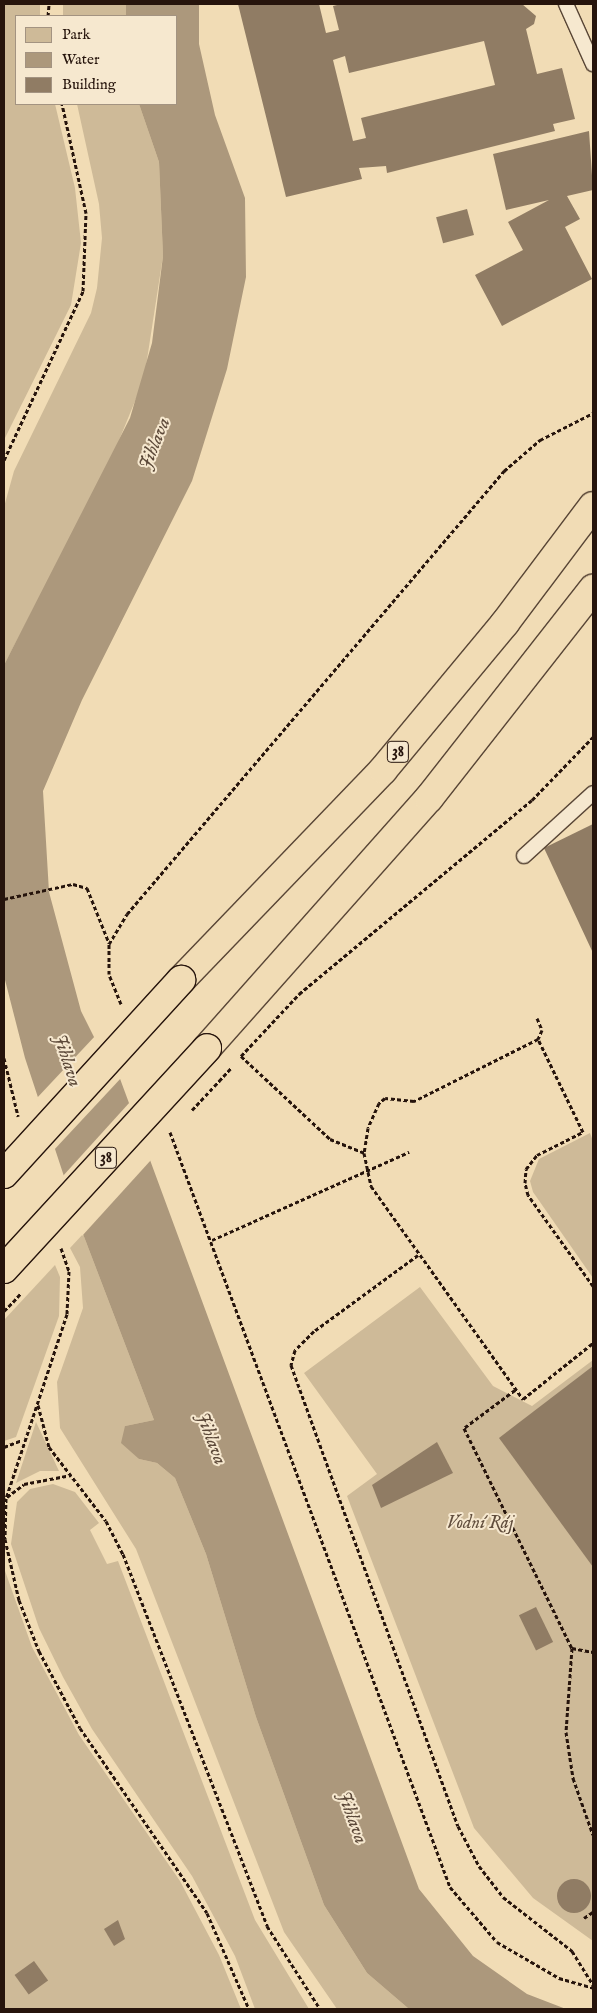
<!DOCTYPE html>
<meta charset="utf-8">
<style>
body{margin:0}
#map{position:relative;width:597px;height:2013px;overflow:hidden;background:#f1dcb5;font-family:"IM FELL English",serif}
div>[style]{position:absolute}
.green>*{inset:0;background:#ceba98;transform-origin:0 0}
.water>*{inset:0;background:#ac987c}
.pier>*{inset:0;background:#f1dcb5}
.building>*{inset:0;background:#907c64;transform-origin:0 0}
.round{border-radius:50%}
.path>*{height:3px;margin-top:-1.5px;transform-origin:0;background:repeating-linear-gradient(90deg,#26140c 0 4px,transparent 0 6.5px)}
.roads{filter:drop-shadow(1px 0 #594636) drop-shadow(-1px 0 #594636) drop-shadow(0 1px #594636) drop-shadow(0 -1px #594636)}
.service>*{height:14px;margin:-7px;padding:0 7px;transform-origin:7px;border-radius:7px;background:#f6e8cf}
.trunk>*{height:28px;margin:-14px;padding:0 14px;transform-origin:14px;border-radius:14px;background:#f1dcb5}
.path-bridge>*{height:3px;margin-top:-1.5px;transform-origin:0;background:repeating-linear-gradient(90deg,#26140c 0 4px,transparent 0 6.5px)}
.bridges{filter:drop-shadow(1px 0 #26140c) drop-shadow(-1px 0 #26140c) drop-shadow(0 1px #26140c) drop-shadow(0 -1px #26140c)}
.trunk-bridge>*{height:28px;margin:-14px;padding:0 14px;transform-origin:14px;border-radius:14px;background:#f1dcb5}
span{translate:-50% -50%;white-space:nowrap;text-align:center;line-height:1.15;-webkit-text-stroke:4px #f6e8cf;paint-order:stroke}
.shield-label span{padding:1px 4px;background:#f6e8cf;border:1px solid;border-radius:4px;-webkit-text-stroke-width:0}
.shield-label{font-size:16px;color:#26140c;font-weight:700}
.park-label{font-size:18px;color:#614e3d;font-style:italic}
.water-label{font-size:19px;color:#5c4939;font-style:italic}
.frame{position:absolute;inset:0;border:5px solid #26140c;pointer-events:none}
.legend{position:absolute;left:15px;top:15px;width:162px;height:90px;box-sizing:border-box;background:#f6e8cf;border:1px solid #a39381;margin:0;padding:6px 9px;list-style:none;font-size:15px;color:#26140c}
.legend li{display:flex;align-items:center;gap:10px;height:25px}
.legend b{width:25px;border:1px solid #a39381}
</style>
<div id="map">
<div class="green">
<div style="clip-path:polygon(4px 4px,40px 4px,40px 16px,16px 16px,16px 104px,55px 104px,75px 188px,81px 243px,71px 305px,4px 440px)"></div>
<div style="left:63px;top:4px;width:63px;height:12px"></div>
<div style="clip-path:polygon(77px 104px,139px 104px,159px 162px,163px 256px,144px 379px,111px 460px,4px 665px,4px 507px,14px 471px,91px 313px,97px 288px,102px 238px,99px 204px)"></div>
<div style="clip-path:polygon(590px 1133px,593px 1141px,593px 1278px,533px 1192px,530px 1181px,539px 1159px)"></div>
<div style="clip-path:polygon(83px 1234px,154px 1420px,125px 1426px,139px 1459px,157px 1463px,175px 1478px,206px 1554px,256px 1717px,324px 1905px,367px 1973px,409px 2009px,337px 2009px,284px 1932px,136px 1549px,60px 1428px,57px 1382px,83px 1308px,80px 1267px,70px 1248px)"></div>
<div style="clip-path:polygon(55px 1265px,60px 1277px,59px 1316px,16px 1437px,4px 1441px,4px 1320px)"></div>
<div style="clip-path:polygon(420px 1287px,493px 1386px,532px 1406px,593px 1360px,593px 1941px,533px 1898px,474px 1828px,347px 1496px,377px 1474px,304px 1373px)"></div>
<div style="clip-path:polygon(36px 1422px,59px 1471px,40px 1471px,16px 1483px)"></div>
<div style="clip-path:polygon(53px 1484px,75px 1492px,99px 1523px,90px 1530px,107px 1564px,118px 1561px,255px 1920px,309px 2009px,255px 2009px,235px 1956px,192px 1876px,92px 1729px,63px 1677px,39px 1628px,11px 1544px,17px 1502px,30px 1489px)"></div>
<div style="clip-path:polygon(4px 1568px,32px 1647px,79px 1735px,180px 1881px,219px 1955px,241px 2009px,4px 2009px)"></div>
</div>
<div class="water">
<div style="clip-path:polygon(126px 4px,199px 4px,199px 44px,215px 115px,245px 198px,246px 277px,227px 369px,192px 481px,82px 700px,43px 791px,49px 892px,81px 1011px,94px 1037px,112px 1057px,419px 1889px,473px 1956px,527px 1994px,566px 2009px,409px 2009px,367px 1973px,324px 1905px,256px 1717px,206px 1554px,175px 1478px,157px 1463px,139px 1459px,121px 1443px,125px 1426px,154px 1420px,83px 1234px,25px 1058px,4px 976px,4px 665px,130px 418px,152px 343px,163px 256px,159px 162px,139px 104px,176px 104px,176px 16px,126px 16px)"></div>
</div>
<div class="pier">
<div style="clip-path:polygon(96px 1035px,115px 1055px,122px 1077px,53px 1151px,36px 1099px)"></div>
<div style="clip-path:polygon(130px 1102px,151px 1160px,82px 1236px,62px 1177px)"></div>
</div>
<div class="building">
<div style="clip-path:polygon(evenodd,238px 4px,319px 4px,326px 33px,339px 30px,333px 6px,341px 4px,522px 4px,536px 16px,534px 24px,526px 29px,537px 74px,562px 68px,575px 119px,553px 124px,555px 131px,387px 173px,386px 166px,359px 168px,362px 179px,286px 197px,238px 4px,484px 41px,495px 85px,361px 118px,366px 138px,353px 141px,333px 60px,345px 56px,349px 73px,484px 41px)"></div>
<div style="clip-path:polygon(589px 131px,593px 190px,567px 196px,580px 219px,565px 227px,592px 279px,502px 326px,475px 275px,523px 250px,508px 222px,549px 200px,506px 210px,493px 154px)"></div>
<div style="left:467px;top:209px;width:27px;height:32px;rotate:75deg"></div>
<div style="clip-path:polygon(593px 824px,593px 953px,544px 848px)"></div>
<div style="clip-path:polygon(593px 1366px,593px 1567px,499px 1438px)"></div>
<div style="clip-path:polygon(437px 1442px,453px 1473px,381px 1508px,372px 1485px)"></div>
<div style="left:536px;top:1607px;width:39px;height:19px;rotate:64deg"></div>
<div class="round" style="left:557px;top:1879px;width:34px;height:34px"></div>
<div style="clip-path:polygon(118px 1920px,125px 1939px,114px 1946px,104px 1929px)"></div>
<div style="left:34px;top:1961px;width:24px;height:24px;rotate:54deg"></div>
</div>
<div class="path">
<div style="left:48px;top:16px;width:12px;rotate:-85deg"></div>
<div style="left:4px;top:460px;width:187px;rotate:-64.9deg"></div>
<div style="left:83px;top:291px;width:78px;rotate:-87.8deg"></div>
<div style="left:86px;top:213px;width:112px;rotate:-102.4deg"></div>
<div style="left:4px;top:899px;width:71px;rotate:-12.3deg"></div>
<div style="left:73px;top:884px;width:15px;rotate:16deg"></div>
<div style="left:87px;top:888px;width:59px;rotate:68.2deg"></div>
<div style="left:121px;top:1004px;width:32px;rotate:-112deg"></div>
<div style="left:109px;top:974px;width:30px;rotate:-90deg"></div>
<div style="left:109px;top:944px;width:35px;rotate:-59deg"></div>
<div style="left:127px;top:914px;width:582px;rotate:-49.6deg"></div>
<div style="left:504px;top:471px;width:48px;rotate:-40.7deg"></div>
<div style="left:540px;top:440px;width:59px;rotate:-27deg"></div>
<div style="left:537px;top:1018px;width:13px;rotate:67deg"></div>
<div style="left:542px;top:1030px;width:10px;rotate:114deg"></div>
<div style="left:241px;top:1056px;width:85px;rotate:-46.9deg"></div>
<div style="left:299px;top:994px;width:303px;rotate:-39.8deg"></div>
<div style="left:532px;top:800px;width:88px;rotate:-45.9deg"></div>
<div style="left:241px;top:1056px;width:122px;rotate:43deg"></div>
<div style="left:330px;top:1139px;width:37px;rotate:22deg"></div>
<div style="left:4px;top:1058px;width:60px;rotate:76.4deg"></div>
<div style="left:219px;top:1081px;width:18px;rotate:-47deg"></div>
<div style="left:170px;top:1132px;width:805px;rotate:69.65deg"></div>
<div style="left:450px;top:1887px;width:72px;rotate:49.5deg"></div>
<div style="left:497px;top:1942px;width:72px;rotate:30.1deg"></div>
<div style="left:559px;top:1978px;width:35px;rotate:16deg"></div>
<div style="left:212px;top:1240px;width:216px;rotate:-24.1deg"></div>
<div style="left:61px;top:1248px;width:24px;rotate:71deg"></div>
<div style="left:69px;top:1271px;width:43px;rotate:92.7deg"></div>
<div style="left:67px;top:1314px;width:194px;rotate:108.3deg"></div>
<div style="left:6px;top:1498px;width:41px;rotate:91.4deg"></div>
<div style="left:5px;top:1539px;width:63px;rotate:77.1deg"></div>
<div style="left:19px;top:1600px;width:55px;rotate:68.6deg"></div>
<div style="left:39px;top:1651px;width:87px;rotate:62deg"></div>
<div style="left:80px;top:1728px;width:224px;rotate:55.5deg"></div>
<div style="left:207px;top:1913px;width:105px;rotate:66.4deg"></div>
<div style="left:418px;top:1255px;width:129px;rotate:143.8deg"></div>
<div style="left:314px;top:1331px;width:27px;rotate:135deg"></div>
<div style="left:295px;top:1350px;width:16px;rotate:105deg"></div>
<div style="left:291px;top:1365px;width:490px;rotate:70.1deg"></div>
<div style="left:458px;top:1826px;width:45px;rotate:62.3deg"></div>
<div style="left:479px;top:1866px;width:39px;rotate:52deg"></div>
<div style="left:503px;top:1897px;width:88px;rotate:38deg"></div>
<div style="left:572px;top:1951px;width:40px;rotate:58deg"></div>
<div style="left:593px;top:1286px;width:112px;rotate:-125.5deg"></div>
<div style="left:528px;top:1195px;width:12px;rotate:-104deg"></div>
<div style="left:525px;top:1183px;width:14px;rotate:-86deg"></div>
<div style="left:526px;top:1169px;width:18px;rotate:-52deg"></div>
<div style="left:537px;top:1155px;width:51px;rotate:-26.6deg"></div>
<div style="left:583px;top:1132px;width:103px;rotate:-115.8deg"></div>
<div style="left:538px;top:1039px;width:139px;rotate:153.4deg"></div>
<div style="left:414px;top:1101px;width:29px;rotate:-174deg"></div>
<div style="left:385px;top:1098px;width:8px;rotate:140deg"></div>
<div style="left:379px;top:1103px;width:27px;rotate:114deg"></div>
<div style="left:368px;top:1128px;width:25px;rotate:99deg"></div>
<div style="left:364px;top:1153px;width:34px;rotate:78deg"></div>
<div style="left:371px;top:1186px;width:262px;rotate:54.5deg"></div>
<div style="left:523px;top:1399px;width:90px;rotate:-38.7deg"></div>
<div style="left:4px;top:1311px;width:13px;rotate:-45deg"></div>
<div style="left:515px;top:1390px;width:64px;rotate:143.3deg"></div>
<div style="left:464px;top:1428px;width:245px;rotate:63.9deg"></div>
<div style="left:572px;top:1648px;width:84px;rotate:94.1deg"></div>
<div style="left:566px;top:1732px;width:47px;rotate:81.3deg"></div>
<div style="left:573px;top:1778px;width:60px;rotate:70.7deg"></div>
<div style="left:38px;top:1405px;width:43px;rotate:75.3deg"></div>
<div style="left:49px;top:1447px;width:93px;rotate:52.4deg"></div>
<div style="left:106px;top:1521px;width:37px;rotate:63deg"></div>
<div style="left:123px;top:1554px;width:399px;rotate:68.8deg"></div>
<div style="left:267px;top:1926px;width:98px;rotate:57.4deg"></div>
<div style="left:4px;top:1447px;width:19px;rotate:-21deg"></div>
<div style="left:7px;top:1497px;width:21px;rotate:-37deg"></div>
<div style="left:24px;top:1484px;width:48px;rotate:-10.8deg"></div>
<div style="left:572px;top:1648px;width:21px;rotate:11deg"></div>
<div style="left:584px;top:1918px;width:11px;rotate:-34deg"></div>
</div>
<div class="roads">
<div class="service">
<div style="left:566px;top:4px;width:66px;rotate:65.8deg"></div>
<div style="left:524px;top:856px;width:93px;rotate:-42.4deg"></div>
</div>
<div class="trunk">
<div style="left:181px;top:980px;width:291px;rotate:-46.1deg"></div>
<div style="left:383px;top:770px;width:191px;rotate:-50.3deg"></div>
<div style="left:505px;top:623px;width:146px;rotate:-53.1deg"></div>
<div style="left:207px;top:1048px;width:334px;rotate:-48.4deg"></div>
<div style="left:429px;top:798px;width:266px;rotate:-51.9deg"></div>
</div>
</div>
<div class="path-bridge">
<div style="left:192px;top:1110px;width:40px;rotate:-47deg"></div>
<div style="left:13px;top:1302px;width:12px;rotate:-48deg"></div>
</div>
<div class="bridges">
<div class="trunk-bridge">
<div style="left:4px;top:1174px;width:263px;rotate:-47.6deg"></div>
<div style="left:4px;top:1269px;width:300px;rotate:-47.4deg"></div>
</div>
</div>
<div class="shield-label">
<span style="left:398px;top:752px">38</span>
<span style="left:106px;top:1158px">38</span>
</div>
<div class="park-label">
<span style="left:480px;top:1524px">Vodní Ráj</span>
</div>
<div class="water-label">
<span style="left:156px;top:444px;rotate:-68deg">Jihlava</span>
<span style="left:66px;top:1061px;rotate:72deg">Jihlava</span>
<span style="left:210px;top:1439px;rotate:69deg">Jihlava</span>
<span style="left:351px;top:1818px;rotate:70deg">Jihlava</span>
</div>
<div class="frame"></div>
<ul class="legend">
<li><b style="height:14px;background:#ceba98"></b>Park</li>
<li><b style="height:14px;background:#ac987c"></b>Water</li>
<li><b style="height:14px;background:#907c64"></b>Building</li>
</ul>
</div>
